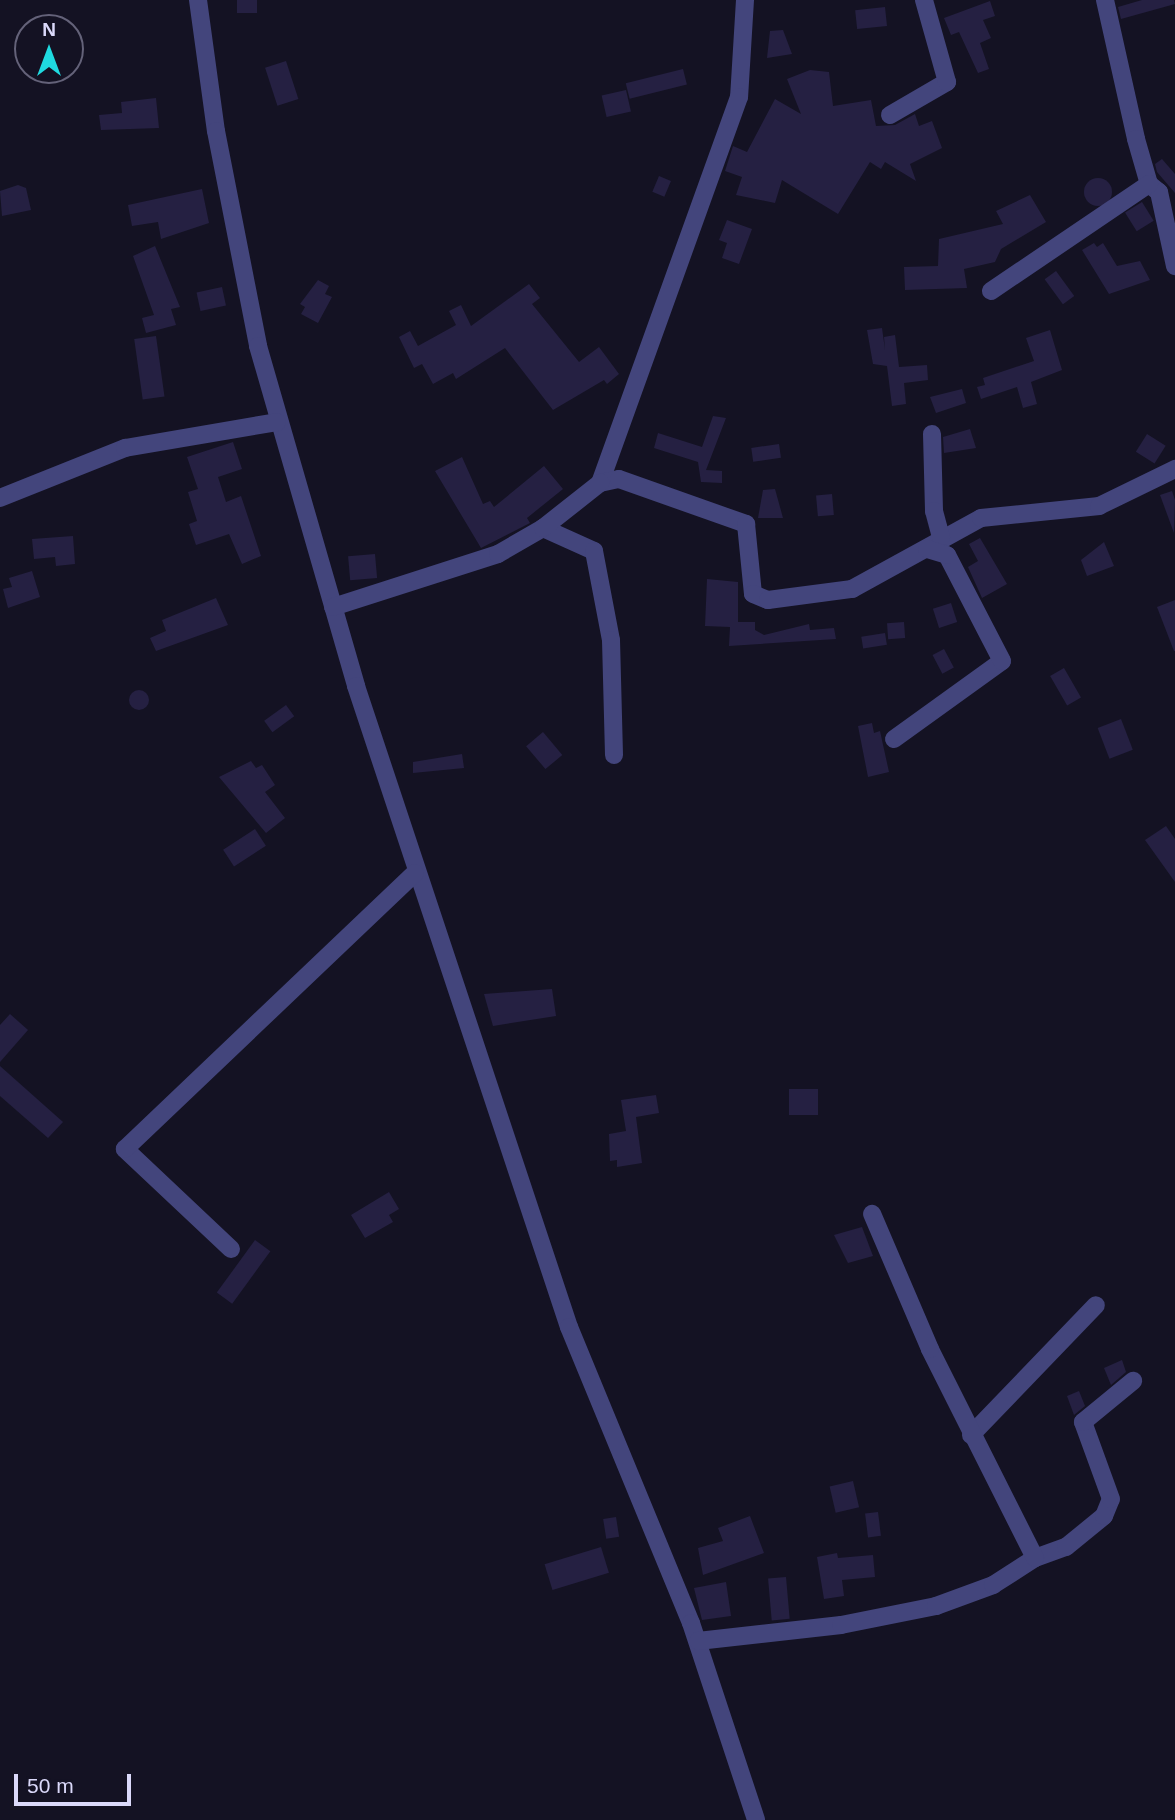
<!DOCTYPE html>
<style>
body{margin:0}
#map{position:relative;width:1175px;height:1820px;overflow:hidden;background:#141223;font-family:Helvetica,sans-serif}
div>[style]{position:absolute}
.building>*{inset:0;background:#252042;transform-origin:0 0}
.round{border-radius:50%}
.minor>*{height:18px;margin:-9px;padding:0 9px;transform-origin:9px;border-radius:9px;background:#43457c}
span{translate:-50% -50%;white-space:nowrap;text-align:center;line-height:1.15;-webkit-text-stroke:5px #141223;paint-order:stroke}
.north{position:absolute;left:14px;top:14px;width:70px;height:70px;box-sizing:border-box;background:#141223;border:2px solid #646279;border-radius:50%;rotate:0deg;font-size:19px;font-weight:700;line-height:28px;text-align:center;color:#dbd9fa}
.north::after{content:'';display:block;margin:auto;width:24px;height:32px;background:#1fdae0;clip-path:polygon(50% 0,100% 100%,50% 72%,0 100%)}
.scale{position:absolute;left:14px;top:1774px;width:117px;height:32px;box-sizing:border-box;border:4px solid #dbd9fa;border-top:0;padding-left:9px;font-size:21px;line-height:24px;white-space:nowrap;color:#dbd9fa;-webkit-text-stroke:5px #141223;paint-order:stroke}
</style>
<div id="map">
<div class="building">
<div style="left:237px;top:0;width:20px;height:13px"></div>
<div style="clip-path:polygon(1142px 0,1174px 0,1175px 4px,1121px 19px,1118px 7px)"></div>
<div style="clip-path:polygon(990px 1px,995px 16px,983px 20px,991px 38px,980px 43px,989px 69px,978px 73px,959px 32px,951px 35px,944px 18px)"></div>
<div style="left:885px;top:7px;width:19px;height:30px;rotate:84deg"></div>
<div style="clip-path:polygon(783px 30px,792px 54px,767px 58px,770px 31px)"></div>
<div style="left:286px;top:61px;width:40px;height:22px;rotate:72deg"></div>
<div style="left:683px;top:69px;width:16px;height:59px;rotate:76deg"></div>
<div style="clip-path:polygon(810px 70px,829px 72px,833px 106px,871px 100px,876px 126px,895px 125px,915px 114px,919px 126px,932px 121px,942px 148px,910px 164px,916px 181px,885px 162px,881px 169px,870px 162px,838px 214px,782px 180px,775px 203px,736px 195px,742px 177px,725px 171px,733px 146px,747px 152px,775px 99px,801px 114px,787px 79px)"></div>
<div style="left:626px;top:90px;width:22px;height:25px;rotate:77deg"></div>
<div style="clip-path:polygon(156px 98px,159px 128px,101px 130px,99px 115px,122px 113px,121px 102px)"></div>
<div style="clip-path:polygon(1162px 159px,1175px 174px,1175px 193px,1157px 172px,1155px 164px)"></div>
<div style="left:659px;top:176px;width:13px;height:17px;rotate:23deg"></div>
<div class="round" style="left:1084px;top:178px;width:28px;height:28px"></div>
<div style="clip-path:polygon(18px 185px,26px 188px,31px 210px,2px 216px,0 191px)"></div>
<div style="clip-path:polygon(202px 189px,209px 223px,161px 239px,158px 222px,132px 226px,128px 205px)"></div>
<div style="clip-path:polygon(1030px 195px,1046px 222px,1001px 249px,995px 262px,964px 269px,967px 288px,905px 290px,904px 267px,938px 266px,939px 239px,1003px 224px,996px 211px)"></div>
<div style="left:1142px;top:202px;width:22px;height:20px;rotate:58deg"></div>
<div style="clip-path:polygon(727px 220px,752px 229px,739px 264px,722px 258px,727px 243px,719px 240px)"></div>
<div style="clip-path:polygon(1094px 243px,1097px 247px,1103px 243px,1117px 266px,1140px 261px,1150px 280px,1109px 294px,1082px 250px)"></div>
<div style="clip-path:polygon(155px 246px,180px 307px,171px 309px,176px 325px,146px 333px,142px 318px,154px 315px,133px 256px)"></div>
<div style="left:1056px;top:271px;width:31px;height:14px;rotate:54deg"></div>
<div style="clip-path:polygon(318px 280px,329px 286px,325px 294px,332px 297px,318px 323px,301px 314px,305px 307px,300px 304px)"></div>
<div style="clip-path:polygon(529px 284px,540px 298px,532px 304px,579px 362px,599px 347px,619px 374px,607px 384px,604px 380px,553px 410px,505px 348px,456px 379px,453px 373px,433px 384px,422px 364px,414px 368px,399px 337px,410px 331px,418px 346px,456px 325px,449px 311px,461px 305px,471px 326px)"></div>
<div style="left:222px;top:287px;width:19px;height:26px;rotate:78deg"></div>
<div style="clip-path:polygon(882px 328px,885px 350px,884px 337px,895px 335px,899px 367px,927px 365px,928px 380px,904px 383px,906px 404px,892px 406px,887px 366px,873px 364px,867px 330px)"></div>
<div style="clip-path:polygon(1050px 330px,1062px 370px,1031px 382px,1037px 404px,1023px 408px,1017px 387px,981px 399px,977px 387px,985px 385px,983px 378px,1034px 361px,1026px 338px)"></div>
<div style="left:156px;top:336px;width:61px;height:22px;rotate:82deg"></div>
<div style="clip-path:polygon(962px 389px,966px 403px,936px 413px,930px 397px)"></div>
<div style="clip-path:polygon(713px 416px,726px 418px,706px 470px,722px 471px,722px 483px,701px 482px,698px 462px,654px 448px,658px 433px,702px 447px)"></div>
<div style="clip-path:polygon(970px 429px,976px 448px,944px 453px,943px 437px)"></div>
<div style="left:1147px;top:434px;width:22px;height:21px;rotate:32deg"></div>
<div style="clip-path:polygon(233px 442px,242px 469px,218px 477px,226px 502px,241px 496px,261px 556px,242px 564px,229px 534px,196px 545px,189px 524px,197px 521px,188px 492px,198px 489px,187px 457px)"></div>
<div style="left:779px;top:444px;width:14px;height:28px;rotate:82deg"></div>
<div style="clip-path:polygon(462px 457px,483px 504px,490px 501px,494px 507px,544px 466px,563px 489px,527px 518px,530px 523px,481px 548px,435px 471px)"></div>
<div style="clip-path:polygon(775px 489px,783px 518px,758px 518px,763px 490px)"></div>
<div style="clip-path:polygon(1172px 491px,1175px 500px,1174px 533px,1160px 495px)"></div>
<div style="left:832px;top:494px;width:21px;height:16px;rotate:85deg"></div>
<div style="clip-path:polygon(73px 536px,75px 564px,56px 566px,55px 557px,34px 559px,32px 539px)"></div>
<div style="clip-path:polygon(980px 538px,1007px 584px,982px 598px,968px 567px,978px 561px,969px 544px)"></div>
<div style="clip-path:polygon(1104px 542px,1114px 566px,1087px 576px,1081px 560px)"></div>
<div style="left:375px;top:554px;width:24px;height:27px;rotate:85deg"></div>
<div style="clip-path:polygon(32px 571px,40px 597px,8px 608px,3px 589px,12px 587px,9px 578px)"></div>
<div style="clip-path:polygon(707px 579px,738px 582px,738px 622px,755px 622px,755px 630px,764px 635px,809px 624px,810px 630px,834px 628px,836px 639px,729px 646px,730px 627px,705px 626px)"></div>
<div style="clip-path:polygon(216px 598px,228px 625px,156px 651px,150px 638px,166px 631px,162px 620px)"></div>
<div style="clip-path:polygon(1175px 600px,1175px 651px,1174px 651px,1157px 607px)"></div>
<div style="left:951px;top:603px;width:20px;height:19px;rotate:72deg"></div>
<div style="left:904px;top:622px;width:16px;height:17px;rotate:86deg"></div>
<div style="left:885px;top:633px;width:12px;height:24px;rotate:81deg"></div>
<div style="left:944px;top:649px;width:21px;height:13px;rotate:62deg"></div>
<div style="left:1064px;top:668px;width:34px;height:16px;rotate:60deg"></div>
<div class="round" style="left:129px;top:690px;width:20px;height:20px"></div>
<div style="left:286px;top:705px;width:14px;height:27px;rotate:54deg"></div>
<div style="left:1121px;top:719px;width:33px;height:25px;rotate:69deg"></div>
<div style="clip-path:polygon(872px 723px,874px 733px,880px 731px,889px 772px,868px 777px,858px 726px)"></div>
<div style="left:543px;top:732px;width:30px;height:22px;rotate:50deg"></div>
<div style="clip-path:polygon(462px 754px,464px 768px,413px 773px,413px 762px)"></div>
<div style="clip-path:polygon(251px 761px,256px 768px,262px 765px,275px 785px,265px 792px,285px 818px,266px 833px,219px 777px)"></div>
<div style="clip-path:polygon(1166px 826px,1175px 839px,1175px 882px,1145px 840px)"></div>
<div style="left:255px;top:829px;width:20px;height:38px;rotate:57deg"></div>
<div style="clip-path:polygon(552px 989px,556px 1016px,493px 1026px,484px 994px)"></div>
<div style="clip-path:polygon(10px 1014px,28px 1030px,0 1062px,0 1025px)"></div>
<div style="clip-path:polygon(0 1066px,63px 1122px,48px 1138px,0 1096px)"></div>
<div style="left:818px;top:1089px;width:26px;height:29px;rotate:90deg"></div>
<div style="clip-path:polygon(656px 1095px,659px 1113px,636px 1117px,642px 1163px,617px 1167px,617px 1160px,610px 1161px,609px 1134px,626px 1131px,621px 1100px)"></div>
<div style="clip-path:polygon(389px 1192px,399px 1209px,389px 1215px,393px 1222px,365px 1238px,351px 1215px)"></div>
<div style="clip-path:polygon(862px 1227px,873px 1256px,848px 1263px,834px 1235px)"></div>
<div style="left:255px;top:1240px;width:19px;height:65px;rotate:36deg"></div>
<div style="clip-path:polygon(1122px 1360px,1126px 1372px,1111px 1385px,1104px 1368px)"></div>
<div style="clip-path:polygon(1079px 1391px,1085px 1406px,1074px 1415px,1067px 1396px)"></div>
<div style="left:853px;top:1481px;width:27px;height:24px;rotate:77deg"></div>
<div style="left:878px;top:1512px;width:24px;height:13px;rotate:83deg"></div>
<div style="clip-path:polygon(750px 1516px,764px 1553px,703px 1575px,698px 1548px,723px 1541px,718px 1528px)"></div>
<div style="left:616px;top:1517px;width:20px;height:13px;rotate:81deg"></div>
<div style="left:601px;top:1547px;width:27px;height:59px;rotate:73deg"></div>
<div style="clip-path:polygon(837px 1553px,838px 1558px,873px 1555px,875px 1577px,842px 1580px,844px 1596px,824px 1599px,817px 1557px)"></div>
<div style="left:786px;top:1577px;width:42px;height:18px;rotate:85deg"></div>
<div style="clip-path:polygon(726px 1582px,731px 1616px,702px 1620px,694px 1588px)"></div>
</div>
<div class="minor">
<div style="left:198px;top:0;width:132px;rotate:82.2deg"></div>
<div style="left:216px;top:131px;width:219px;rotate:78.9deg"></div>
<div style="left:258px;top:346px;width:354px;rotate:73.9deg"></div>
<div style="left:356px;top:686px;width:675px;rotate:71.62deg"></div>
<div style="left:569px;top:1327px;width:320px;rotate:67.6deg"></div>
<div style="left:691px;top:1623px;width:207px;rotate:71.7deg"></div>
<div style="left:745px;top:0;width:97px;rotate:93.5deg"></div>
<div style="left:739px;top:97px;width:410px;rotate:109.8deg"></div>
<div style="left:600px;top:483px;width:19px;rotate:-12deg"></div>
<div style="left:619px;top:479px;width:135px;rotate:19.5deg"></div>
<div style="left:746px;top:524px;width:70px;rotate:84.3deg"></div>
<div style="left:753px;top:594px;width:16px;rotate:22deg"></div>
<div style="left:768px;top:600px;width:85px;rotate:-7.5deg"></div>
<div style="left:852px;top:589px;width:147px;rotate:-28.8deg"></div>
<div style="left:981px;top:518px;width:119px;rotate:-5.8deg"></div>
<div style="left:1099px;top:506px;width:85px;rotate:-26deg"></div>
<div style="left:1105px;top:0;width:142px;rotate:77.4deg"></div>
<div style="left:1136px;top:139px;width:47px;rotate:73.9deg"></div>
<div style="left:1149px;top:184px;width:13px;rotate:39deg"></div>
<div style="left:1159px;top:192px;width:76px;rotate:77.8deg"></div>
<div style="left:890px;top:115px;width:66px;rotate:-30.1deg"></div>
<div style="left:947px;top:82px;width:85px;rotate:-105.7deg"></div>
<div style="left:991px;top:291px;width:191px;rotate:-34.1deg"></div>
<div style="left:932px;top:434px;width:77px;rotate:88.5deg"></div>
<div style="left:934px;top:511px;width:27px;rotate:75deg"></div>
<div style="left:0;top:498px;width:135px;rotate:-21.8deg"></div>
<div style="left:125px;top:448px;width:154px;rotate:-9.7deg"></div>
<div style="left:543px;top:528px;width:56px;rotate:24.3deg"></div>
<div style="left:594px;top:551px;width:91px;rotate:79.2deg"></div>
<div style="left:611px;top:640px;width:115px;rotate:88.5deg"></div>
<div style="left:333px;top:607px;width:173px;rotate:-17.8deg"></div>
<div style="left:498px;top:554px;width:52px;rotate:-30deg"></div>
<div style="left:543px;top:528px;width:73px;rotate:-38.3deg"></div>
<div style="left:894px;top:739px;width:133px;rotate:-35.8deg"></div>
<div style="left:1002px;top:661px;width:119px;rotate:-117.4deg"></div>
<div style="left:947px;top:555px;width:21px;rotate:-163deg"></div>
<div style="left:231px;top:1249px;width:146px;rotate:-136.7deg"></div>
<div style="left:125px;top:1149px;width:400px;rotate:-43.6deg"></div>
<div style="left:971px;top:1435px;width:180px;rotate:-46.1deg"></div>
<div style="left:1035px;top:1558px;width:33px;rotate:-20deg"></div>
<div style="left:1066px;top:1547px;width:49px;rotate:-39.2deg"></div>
<div style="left:1104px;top:1516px;width:18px;rotate:-68deg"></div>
<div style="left:1111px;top:1499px;width:82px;rotate:-110deg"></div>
<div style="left:1083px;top:1422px;width:65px;rotate:-39.4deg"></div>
<div style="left:698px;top:1641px;width:144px;rotate:-6.4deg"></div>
<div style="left:841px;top:1625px;width:97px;rotate:-11.3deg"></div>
<div style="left:936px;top:1606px;width:61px;rotate:-20.2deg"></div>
<div style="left:993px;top:1585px;width:50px;rotate:-32.7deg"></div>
<div style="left:1035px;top:1558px;width:234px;rotate:-116.7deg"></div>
<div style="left:930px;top:1349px;width:147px;rotate:-113.2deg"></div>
</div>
<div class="north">N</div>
<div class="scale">50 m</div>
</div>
